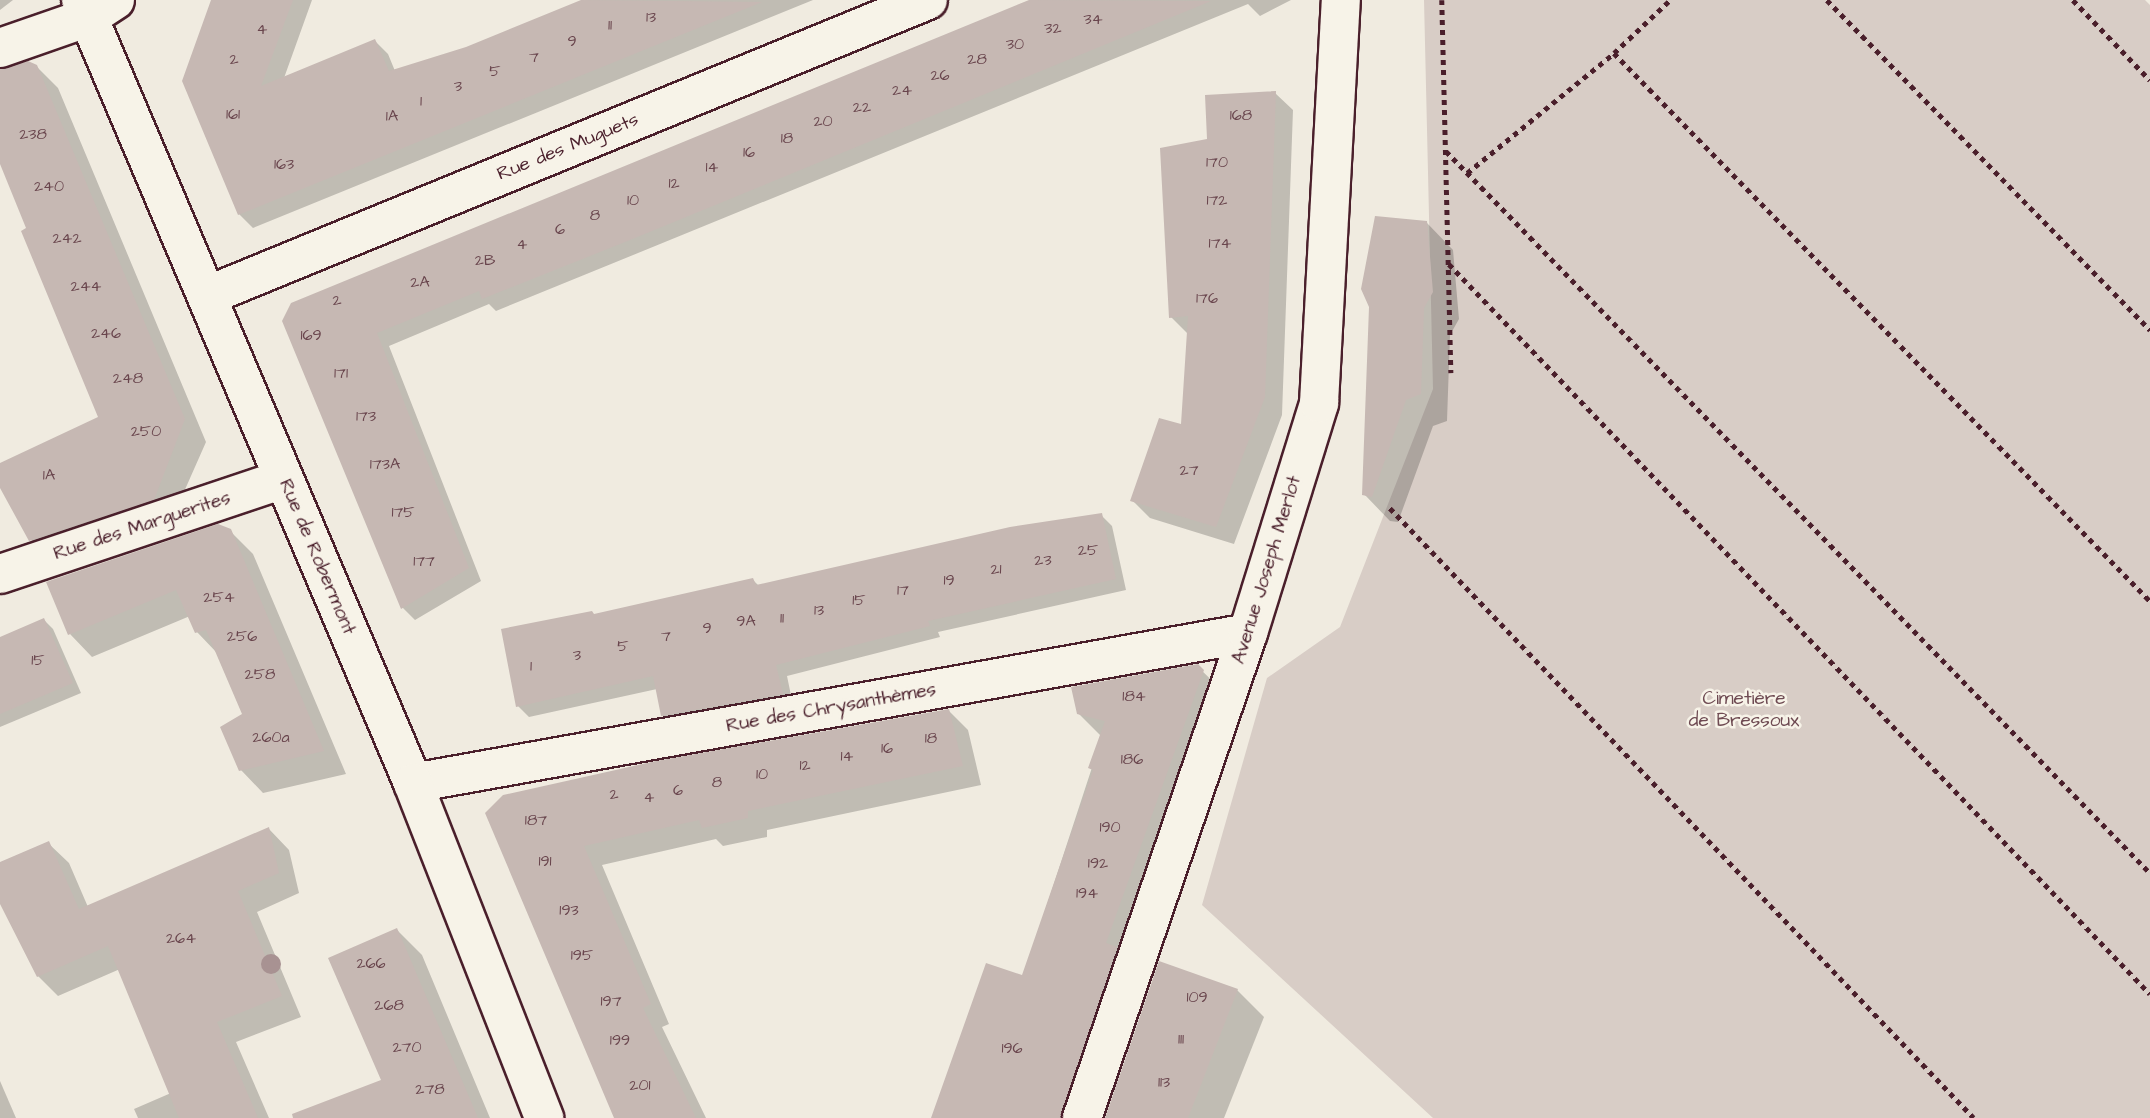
<!DOCTYPE html>
<meta charset="utf-8">
<style>
body{margin:0}
#map{position:relative;width:2150px;height:1118px;overflow:hidden;background:#f0ebe0;font-family:"Architects Daughter",sans-serif}
div>[style]{position:absolute}
.green>*{inset:0;background:#d8cdc6}
.shadow>*{inset:0;background:#0003}
.building>*{inset:0;background:#c6b8b3}
.path>*{height:4.5px;margin-top:-2.25px;transform-origin:0;background:repeating-linear-gradient(90deg,#4a1f2b 0 5px,transparent 0 10px)}
.roads{filter:drop-shadow(2px 0 #4a1f2b) drop-shadow(-2px 0 #4a1f2b) drop-shadow(0 2px #4a1f2b) drop-shadow(0 -2px #4a1f2b)}
.street>*{height:38px;margin:-19px;padding:0 19px;transform-origin:19px;border-radius:19px;background:#f7f3e8}
.primary>*{height:38px;margin:-19px;padding:0 19px;transform-origin:19px;border-radius:19px;background:#f7f3e8}
.trees>*{width:20px;height:20px;margin:-10px;border-radius:50%;background:#a89292}
span{translate:-50% -50%;white-space:nowrap;text-align:center;line-height:1.15;-webkit-text-stroke:5px #f7f3e8;paint-order:stroke}
.number-label{font-size:16px;color:#69454d}
.number-label span{-webkit-text-stroke-width:0}
.street-label{font-size:19px;color:#4a1f2b}
.park-label{font-size:19px;color:#6e4a52}
</style>
<div id="map">
<div class="green">
<div style="clip-path:polygon(1424px 0,2145px 0,2150px 5px,2150px 1118px,1433px 1118px,1202px 905px,1267px 678px,1340px 627px,1433px 389px)"></div>
</div>
<div class="shadow">
<div style="clip-path:polygon(0 0,13px 0,0 10px)"></div>
<div style="clip-path:polygon(214px 0,312px 0,284px 78px,375px 41px,388px 54px,395px 71px,466px 49px,586px 0,813px 0,253px 228px,239px 214px)"></div>
<div style="clip-path:polygon(1035px 0,1291px 0,1260px 16px,1248px 4px,496px 311px,489px 304px,389px 346px,481px 581px,415px 620px,403px 608px,292px 304px)"></div>
<div style="clip-path:polygon(36px 66px,58px 88px,206px 442px,172px 519px,52px 561px,31px 540px,0 481px,0 465px,101px 418px,0 159px,0 70px)"></div>
<div style="clip-path:polygon(1275px 93px,1293px 110px,1282px 415px,1234px 544px,1150px 518px,1132px 500px,1182px 427px,1188px 334px,1171px 317px,1208px 140px)"></div>
<div style="clip-path:polygon(1427px 223px,1453px 250px,1459px 319px,1450px 335px,1447px 421px,1433px 426px,1398px 522px,1390px 521px,1364px 494px)"></div>
<div style="clip-path:polygon(1101px 515px,1112px 526px,1126px 590px,938px 632px,940px 637px,787px 676px,793px 705px,674px 727px,662px 715px,657px 689px,529px 717px,518px 706px,595px 616px,753px 580px,759px 586px)"></div>
<div style="clip-path:polygon(230px 531px,253px 554px,346px 774px,263px 793px,241px 770px,244px 715px,218px 654px,197px 632px,190px 616px,92px 657px,70px 634px)"></div>
<div style="clip-path:polygon(44px 620px,53px 629px,81px 693px,0 727px,0 638px)"></div>
<div style="clip-path:polygon(1197px 666px,1230px 698px,1097px 1118px,933px 1118px,1023px 978px,1102px 737px,1078px 713px)"></div>
<div style="clip-path:polygon(949px 711px,968px 730px,981px 785px,767px 830px,767px 837px,723px 846px,716px 839px,602px 865px,669px 1024px,662px 1027px,706px 1118px,616px 1118px,487px 814px)"></div>
<div style="clip-path:polygon(269px 829px,289px 850px,299px 893px,257px 912px,301px 1017px,236px 1042px,269px 1118px,138px 1118px,134px 1109px,171px 1093px,120px 969px,58px 996px,38px 976px,0 900px,0 864px,48px 843px,69px 863px,88px 907px)"></div>
<div style="clip-path:polygon(397px 930px,422px 955px,490px 1118px,347px 1118px,383px 1081px)"></div>
<div style="clip-path:polygon(1237px 990px,1264px 1017px,1224px 1118px,1107px 1118px)"></div>
<div style="clip-path:polygon(0 1081px,16px 1118px,0 1118px)"></div>
</div>
<div class="building">
<div style="clip-path:polygon(211px 0,293px 0,261px 86px,375px 39px,389px 71px,466px 47px,581px 0,762px 2px,238px 215px,182px 81px)"></div>
<div style="clip-path:polygon(1029px 0,1211px 1px,630px 240px,482px 299px,479px 291px,377px 333px,469px 568px,401px 609px,282px 321px,291px 303px)"></div>
<div style="clip-path:polygon(28px 61px,37px 65px,185px 419px,154px 500px,29px 541px,0 488px,0 463px,98px 417px,21px 231px,26px 228px,0 164px,0 69px)"></div>
<div style="clip-path:polygon(1276px 91px,1265px 397px,1216px 527px,1130px 501px,1159px 418px,1181px 424px,1188px 316px,1169px 318px,1160px 148px,1207px 139px,1205px 95px)"></div>
<div style="clip-path:polygon(1375px 216px,1427px 221px,1433px 292px,1424px 308px,1421px 394px,1406px 400px,1372px 497px,1362px 495px,1369px 307px,1361px 289px)"></div>
<div style="clip-path:polygon(1102px 513px,1116px 579px,928px 621px,930px 626px,776px 665px,783px 694px,661px 716px,653px 676px,516px 707px,501px 629px,592px 611px,594px 614px,753px 578px,756px 585px,1010px 527px)"></div>
<div style="clip-path:polygon(218px 524px,231px 529px,324px 751px,239px 771px,220px 727px,242px 714px,206px 630px,195px 633px,176px 590px,68px 635px,46px 582px)"></div>
<div style="clip-path:polygon(44px 618px,73px 683px,0 714px,0 637px)"></div>
<div style="clip-path:polygon(1198px 664px,1204px 670px,1106px 943px,1117px 947px,1061px 1118px,931px 1118px,986px 963px,1022px 975px,1093px 770px,1088px 768px,1105px 721px,1077px 714px,1071px 687px)"></div>
<div style="clip-path:polygon(949px 709px,963px 766px,748px 811px,748px 818px,702px 828px,699px 820px,584px 846px,651px 1004px,643px 1008px,696px 1118px,614px 1118px,485px 813px,503px 795px,656px 761px)"></div>
<div style="clip-path:polygon(269px 827px,279px 873px,238px 891px,282px 996px,217px 1022px,258px 1118px,179px 1118px,108px 946px,37px 977px,0 904px,0 862px,49px 841px,79px 909px)"></div>
<div style="clip-path:polygon(397px 928px,478px 1118px,293px 1118px,292px 1114px,381px 1080px,328px 958px)"></div>
<div style="clip-path:polygon(1159px 961px,1238px 989px,1188px 1118px,1105px 1118px)"></div>
</div>
<div class="path">
<div style="left:1442px;top:0;width:373px;rotate:88.6deg"></div>
<div style="left:1827px;top:0;width:462px;rotate:45.6deg"></div>
<div style="left:2073px;top:0;width:111px;rotate:46.1deg"></div>
<div style="left:1614px;top:53px;width:767px;rotate:45.63deg"></div>
<div style="left:1446px;top:151px;width:1008px;rotate:45.72deg"></div>
<div style="left:1467px;top:173px;width:190px;rotate:-39.2deg"></div>
<div style="left:1614px;top:53px;width:77px;rotate:-43.4deg"></div>
<div style="left:1449px;top:264px;width:1012px;rotate:46.16deg"></div>
<div style="left:1390px;top:508px;width:844px;rotate:46.25deg"></div>
</div>
<div class="roads">
<div class="street">
<div style="left:0;top:48px;width:94px;rotate:-19.2deg"></div>
<div style="left:89px;top:17px;width:31px;rotate:-33deg"></div>
<div style="left:209px;top:295px;width:777px;rotate:-22.31deg"></div>
<div style="left:0;top:574px;width:299px;rotate:-18.5deg"></div>
<div style="left:413px;top:783px;width:848px;rotate:-10.18deg"></div>
<div style="left:1082px;top:1118px;width:513px;rotate:-71.11deg"></div>
<div style="left:1248px;top:633px;width:241px;rotate:-72.8deg"></div>
<div style="left:1319px;top:403px;width:404px;rotate:-86.9deg"></div>
</div>
<div class="primary">
<div style="left:81px;top:0;width:850px;rotate:67.02deg"></div>
<div style="left:413px;top:783px;width:360px;rotate:68.6deg"></div>
</div>
</div>
<div class="trees">
<div style="left:271px;top:964px"></div>
</div>
<div class="number-label">
<span style="left:651px;top:17px">13</span>
<span style="left:1093px;top:19px">34</span>
<span style="left:610px;top:25px">11</span>
<span style="left:1053px;top:28px">32</span>
<span style="left:262px;top:29px">4</span>
<span style="left:572px;top:41px">9</span>
<span style="left:1015px;top:44px">30</span>
<span style="left:534px;top:57px">7</span>
<span style="left:234px;top:59px">2</span>
<span style="left:977px;top:59px">28</span>
<span style="left:495px;top:71px">5</span>
<span style="left:940px;top:75px">26</span>
<span style="left:458px;top:86px">3</span>
<span style="left:902px;top:90px">24</span>
<span style="left:421px;top:101px">1</span>
<span style="left:862px;top:107px">22</span>
<span style="left:233px;top:114px">161</span>
<span style="left:1241px;top:115px">168</span>
<span style="left:392px;top:116px">1A</span>
<span style="left:823px;top:121px">20</span>
<span style="left:33px;top:134px">238</span>
<span style="left:787px;top:138px">18</span>
<span style="left:749px;top:152px">16</span>
<span style="left:1217px;top:162px">170</span>
<span style="left:284px;top:164px">163</span>
<span style="left:712px;top:167px">14</span>
<span style="left:674px;top:183px">12</span>
<span style="left:49px;top:186px">240</span>
<span style="left:633px;top:200px">10</span>
<span style="left:1217px;top:200px">172</span>
<span style="left:595px;top:215px">8</span>
<span style="left:560px;top:229px">6</span>
<span style="left:67px;top:238px">242</span>
<span style="left:1220px;top:243px">174</span>
<span style="left:522px;top:244px">4</span>
<span style="left:485px;top:260px">2B</span>
<span style="left:420px;top:282px">2A</span>
<span style="left:86px;top:286px">244</span>
<span style="left:1207px;top:298px">176</span>
<span style="left:337px;top:300px">2</span>
<span style="left:106px;top:333px">246</span>
<span style="left:311px;top:335px">169</span>
<span style="left:341px;top:373px">171</span>
<span style="left:128px;top:378px">248</span>
<span style="left:366px;top:416px">173</span>
<span style="left:146px;top:431px">250</span>
<span style="left:385px;top:464px">173A</span>
<span style="left:1189px;top:470px">27</span>
<span style="left:49px;top:475px">1A</span>
<span style="left:403px;top:512px">175</span>
<span style="left:1088px;top:550px">25</span>
<span style="left:1043px;top:560px">23</span>
<span style="left:424px;top:561px">177</span>
<span style="left:996px;top:569px">21</span>
<span style="left:949px;top:580px">19</span>
<span style="left:903px;top:590px">17</span>
<span style="left:219px;top:597px">254</span>
<span style="left:859px;top:600px">15</span>
<span style="left:819px;top:610px">13</span>
<span style="left:782px;top:618px">11</span>
<span style="left:746px;top:621px">9A</span>
<span style="left:707px;top:628px">9</span>
<span style="left:242px;top:636px">256</span>
<span style="left:666px;top:636px">7</span>
<span style="left:623px;top:646px">5</span>
<span style="left:577px;top:655px">3</span>
<span style="left:38px;top:660px">15</span>
<span style="left:531px;top:666px">1</span>
<span style="left:260px;top:674px">258</span>
<span style="left:1134px;top:696px">184</span>
<span style="left:271px;top:737px">260a</span>
<span style="left:931px;top:738px">18</span>
<span style="left:887px;top:748px">16</span>
<span style="left:847px;top:756px">14</span>
<span style="left:1132px;top:759px">186</span>
<span style="left:805px;top:765px">12</span>
<span style="left:762px;top:774px">10</span>
<span style="left:717px;top:782px">8</span>
<span style="left:678px;top:790px">6</span>
<span style="left:614px;top:794px">2</span>
<span style="left:649px;top:797px">4</span>
<span style="left:536px;top:820px">187</span>
<span style="left:1110px;top:827px">190</span>
<span style="left:545px;top:861px">191</span>
<span style="left:1098px;top:863px">192</span>
<span style="left:1087px;top:893px">194</span>
<span style="left:569px;top:910px">193</span>
<span style="left:181px;top:938px">264</span>
<span style="left:582px;top:955px">195</span>
<span style="left:371px;top:963px">266</span>
<span style="left:1197px;top:997px">109</span>
<span style="left:611px;top:1001px">197</span>
<span style="left:389px;top:1005px">268</span>
<span style="left:1181px;top:1039px">111</span>
<span style="left:620px;top:1040px">199</span>
<span style="left:407px;top:1047px">270</span>
<span style="left:1012px;top:1048px">196</span>
<span style="left:1164px;top:1082px">113</span>
<span style="left:640px;top:1085px">201</span>
<span style="left:430px;top:1089px">278</span>
</div>
<div class="street-label">
<span style="left:568px;top:147px;rotate:-22deg">Rue des Muguets</span>
<span style="left:142px;top:526px;rotate:-18deg">Rue des Marguerites</span>
<span style="left:317px;top:557px;rotate:67deg">Rue de Robermont</span>
<span style="left:1267px;top:570px;rotate:-73deg">Avenue Joseph Merlot</span>
<span style="left:831px;top:708px;rotate:-10deg">Rue des Chrysanthèmes</span>
</div>
<div class="park-label">
<span style="left:1744px;top:710px">Cimetière<br>de Bressoux</span>
</div>
</div>
